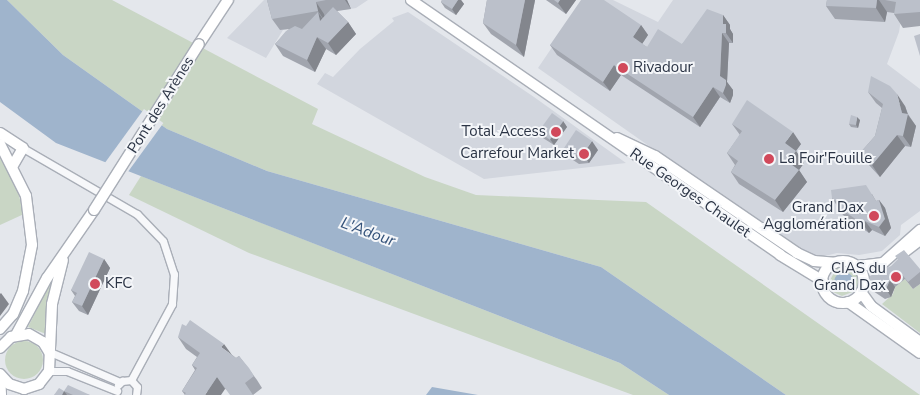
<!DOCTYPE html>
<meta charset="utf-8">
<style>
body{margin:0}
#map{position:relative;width:920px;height:395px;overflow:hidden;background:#e4e7ec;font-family:"Nunito Sans",sans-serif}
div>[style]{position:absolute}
.built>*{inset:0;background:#d2d6de}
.green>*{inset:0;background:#c9d6c5}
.round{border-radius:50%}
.water>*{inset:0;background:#9fb4cc}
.pier>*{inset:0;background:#e4e7ec;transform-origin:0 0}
.roads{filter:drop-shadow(1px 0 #a9aeb7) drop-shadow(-1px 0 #a9aeb7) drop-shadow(0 1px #a9aeb7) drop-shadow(0 -1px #a9aeb7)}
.street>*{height:7px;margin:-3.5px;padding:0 3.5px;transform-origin:3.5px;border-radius:3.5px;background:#f7f8fa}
.secondary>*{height:10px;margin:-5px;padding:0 5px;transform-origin:5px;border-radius:5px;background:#fff}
.secondary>.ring{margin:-5px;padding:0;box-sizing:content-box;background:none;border:10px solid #fff;border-radius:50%}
.bridges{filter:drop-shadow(1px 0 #a9aeb7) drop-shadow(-1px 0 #a9aeb7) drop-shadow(0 1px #a9aeb7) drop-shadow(0 -1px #a9aeb7)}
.secondary-bridge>*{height:10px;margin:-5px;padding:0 5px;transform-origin:5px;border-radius:5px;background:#fff}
.wall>*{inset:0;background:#a1a5ae}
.shaded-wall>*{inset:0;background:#83868d}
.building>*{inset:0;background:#bbc0ca;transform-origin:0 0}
.dots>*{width:14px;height:14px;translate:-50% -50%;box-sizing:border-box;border:2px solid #f4f6f9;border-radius:50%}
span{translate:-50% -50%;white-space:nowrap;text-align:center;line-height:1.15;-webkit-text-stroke:4px #f4f6f9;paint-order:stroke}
.poi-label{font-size:15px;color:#2b3445}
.left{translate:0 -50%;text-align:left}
.right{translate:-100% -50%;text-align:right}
.street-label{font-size:15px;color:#2b3445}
.water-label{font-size:16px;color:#34527a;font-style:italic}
</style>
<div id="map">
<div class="built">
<div style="clip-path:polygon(264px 0,368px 0,356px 8px,324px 13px,326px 23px,283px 30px,266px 58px,227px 38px)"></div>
<div style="clip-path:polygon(584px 0,613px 0,658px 22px,673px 0,904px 0,899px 32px,887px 64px,920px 89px,920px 211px,901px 225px,900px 235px,882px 251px,859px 255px,837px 253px,821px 257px,809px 253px,740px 210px,538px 68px)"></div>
<div style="clip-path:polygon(408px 12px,534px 97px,626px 163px,484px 179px,317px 84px,325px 73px,333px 77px,360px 49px,394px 21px,392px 18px)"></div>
</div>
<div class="green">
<div style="clip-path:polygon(7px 0,112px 0,318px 109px,312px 124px,425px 177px,476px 195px,646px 202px,920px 395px,786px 395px,601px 267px,267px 171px,167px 129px,63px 55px)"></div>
<div style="clip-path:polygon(0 158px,16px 185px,24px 214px,0 225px)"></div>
<div style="clip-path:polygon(141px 176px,620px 363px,669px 395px,633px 395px,249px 253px,129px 195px)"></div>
<div style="clip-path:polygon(evenodd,846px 267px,855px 272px,859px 281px,855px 291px,842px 296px,833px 292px,829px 282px,836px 269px,846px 267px,851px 275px,854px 281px,843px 292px,837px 289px,834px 282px,851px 275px)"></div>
<div style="clip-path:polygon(55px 273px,46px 334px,28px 327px)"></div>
<div style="clip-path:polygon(905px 279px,913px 289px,920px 284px,920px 333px,882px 304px,893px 294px,895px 286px)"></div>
<div class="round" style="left:5px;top:341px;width:38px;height:38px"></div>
</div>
<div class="water">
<div style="clip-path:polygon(0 0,7px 0,63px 55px,167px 129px,267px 171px,601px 267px,786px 395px,669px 395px,620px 363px,56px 143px,0 102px)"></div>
<div class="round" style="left:834px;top:272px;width:20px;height:20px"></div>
<div style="clip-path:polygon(432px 387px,478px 395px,426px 395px)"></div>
</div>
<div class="pier">
<div style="left:144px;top:109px;width:24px;height:67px;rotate:36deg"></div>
</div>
<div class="roads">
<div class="street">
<div style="left:23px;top:148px;width:132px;rotate:30.1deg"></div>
<div style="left:137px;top:214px;width:37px;rotate:46deg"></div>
<div style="left:163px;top:241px;width:35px;rotate:72deg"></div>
<div style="left:174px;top:274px;width:30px;rotate:94deg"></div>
<div style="left:172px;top:304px;width:86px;rotate:118.3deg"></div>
<div style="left:50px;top:352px;width:76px;rotate:23.2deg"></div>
<div style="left:49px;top:371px;width:18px"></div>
<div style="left:67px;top:371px;width:54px;rotate:21.8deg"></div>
<div style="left:118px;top:385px;width:6px;rotate:-45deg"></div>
<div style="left:122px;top:381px;width:9px;rotate:-6deg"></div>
<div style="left:131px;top:380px;width:9px;rotate:49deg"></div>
<div style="left:137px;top:387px;width:8px;rotate:97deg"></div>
</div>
<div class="secondary">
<div style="left:411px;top:0;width:449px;rotate:34.6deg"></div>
<div style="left:780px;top:255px;width:50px;rotate:31.2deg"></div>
<div style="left:199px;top:44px;width:53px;rotate:-56.6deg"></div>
<div style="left:0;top:133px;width:27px;rotate:33deg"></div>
<div style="left:23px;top:148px;width:20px;rotate:120deg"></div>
<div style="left:617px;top:138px;width:42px;rotate:25.3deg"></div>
<div style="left:655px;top:156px;width:172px;rotate:34.3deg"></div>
<div style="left:797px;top:253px;width:19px;rotate:25deg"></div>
<div style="left:814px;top:261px;width:21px;rotate:5deg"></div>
<div style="left:0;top:144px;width:58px;rotate:63.4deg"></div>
<div style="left:26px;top:196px;width:49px;rotate:83deg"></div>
<div style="left:32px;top:245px;width:47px;rotate:101.1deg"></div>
<div style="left:23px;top:291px;width:25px;rotate:113deg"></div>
<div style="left:13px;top:314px;width:20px;rotate:131deg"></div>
<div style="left:903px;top:253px;width:21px;rotate:-37deg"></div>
<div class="ring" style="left:822px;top:261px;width:32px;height:32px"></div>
<div style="left:858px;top:266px;width:25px;rotate:-7deg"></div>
<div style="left:883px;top:263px;width:50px;rotate:-41.7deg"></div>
<div style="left:861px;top:292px;width:17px;rotate:54deg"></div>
<div style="left:871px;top:306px;width:61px;rotate:36.3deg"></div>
<div style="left:848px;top:302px;width:88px;rotate:35.3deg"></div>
<div style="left:16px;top:335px;width:65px;rotate:-61.5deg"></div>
<div style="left:47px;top:278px;width:83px;rotate:-55.3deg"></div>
<div style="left:0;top:348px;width:16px;rotate:-45deg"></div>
<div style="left:11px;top:337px;width:18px;rotate:-9deg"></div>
<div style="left:29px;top:334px;width:16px;rotate:30deg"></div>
<div style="left:43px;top:342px;width:12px;rotate:59deg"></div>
<div style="left:0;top:374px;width:13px;rotate:48deg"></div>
<div style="left:9px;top:384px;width:16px;rotate:18deg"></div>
<div style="left:24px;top:389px;width:16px;rotate:-18deg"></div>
<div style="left:39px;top:384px;width:16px;rotate:-52deg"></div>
<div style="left:49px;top:371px;width:67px;rotate:-87.4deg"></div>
<div style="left:52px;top:304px;width:45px;rotate:-76deg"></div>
<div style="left:0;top:375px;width:20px;rotate:87deg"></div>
</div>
</div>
<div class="bridges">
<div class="secondary-bridge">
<div style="left:94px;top:210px;width:196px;rotate:-57.7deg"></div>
</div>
</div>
<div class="wall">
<div style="clip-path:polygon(267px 0,347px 0,351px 9px,337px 11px,348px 22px,356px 34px,336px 55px,326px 49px,315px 72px,283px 56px,275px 44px,289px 29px,280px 30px,272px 19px)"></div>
<div style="clip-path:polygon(442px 0,461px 0,464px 4px,456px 15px,445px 8px,441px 2px)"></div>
<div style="clip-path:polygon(487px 0,535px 0,524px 57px,491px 34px,483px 23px)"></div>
<div style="clip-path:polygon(546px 0,576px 0,566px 14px)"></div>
<div style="clip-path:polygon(827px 0,920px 0,920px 26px,903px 28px,894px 14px,894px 13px,887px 12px,885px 22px,835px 19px,826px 6px)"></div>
<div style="clip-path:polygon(723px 15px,730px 25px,730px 29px,733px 34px,733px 43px,729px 43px,727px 82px,733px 90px,733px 95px,730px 103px,720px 97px,700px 127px,621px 75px,610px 91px,557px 55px,550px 45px,641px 25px,648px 35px,642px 44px,647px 47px,682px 44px)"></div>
<div style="clip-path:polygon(868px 92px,905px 106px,908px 114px,916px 126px,911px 147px,905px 146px,880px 177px,868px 164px,860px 153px,875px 136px,882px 108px,876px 103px)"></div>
<div style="clip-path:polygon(860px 120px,858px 128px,851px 127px,849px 124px)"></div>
<div style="clip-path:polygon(563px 121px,567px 127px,554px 145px,543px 138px,539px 132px)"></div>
<div style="clip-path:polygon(732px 124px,801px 144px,796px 151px,804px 163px,799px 170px,807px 182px,783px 212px,739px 184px,731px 172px,735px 165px,727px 153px,740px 135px)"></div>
<div style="clip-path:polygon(564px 148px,598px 150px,589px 163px,579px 164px,570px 158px)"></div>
<div style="clip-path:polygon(872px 194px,876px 201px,879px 200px,885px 208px,891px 228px,885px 236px,872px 230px,869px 233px,843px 215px,832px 198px)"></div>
<div style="clip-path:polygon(104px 259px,110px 268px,88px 315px,79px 311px,72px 302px,75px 296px,71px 290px)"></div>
<div style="clip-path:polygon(920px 269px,920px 284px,913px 289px,905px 279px,895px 287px,891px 297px,885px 299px,873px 291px,868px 284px,870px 276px)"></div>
<div style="clip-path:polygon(178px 337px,231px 354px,236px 358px,239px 356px,257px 380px,262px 388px,253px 395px,225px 389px,185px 395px,182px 391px,195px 370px,192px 365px,197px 357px,186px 349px)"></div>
<div style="clip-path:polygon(64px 391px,90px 395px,54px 395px)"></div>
</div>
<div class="shaded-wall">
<div style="clip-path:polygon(345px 0,347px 0,351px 9px)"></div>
<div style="clip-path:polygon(458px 0,461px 0,464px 4px,456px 15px,452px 9px)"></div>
<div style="clip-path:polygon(525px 0,535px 0,524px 57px,516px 45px)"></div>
<div style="clip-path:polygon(560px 0,576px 0,566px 14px,558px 3px)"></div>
<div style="clip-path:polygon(877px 0,879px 0,887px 12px,885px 22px,876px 8px)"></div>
<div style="clip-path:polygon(316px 2px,324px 14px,326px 23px,318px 11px)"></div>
<div style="clip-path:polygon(318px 12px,326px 24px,320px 21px)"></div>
<div style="clip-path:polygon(723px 15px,730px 25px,730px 29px,733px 34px,733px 43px,726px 33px,723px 24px)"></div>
<div style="clip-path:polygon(348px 22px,356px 34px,336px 55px,328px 43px)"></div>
<div style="clip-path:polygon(641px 25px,648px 35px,640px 47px,633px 37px)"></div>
<div style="clip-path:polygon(722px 33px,729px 43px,727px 82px,733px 90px,733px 95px,730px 103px,723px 93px,720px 76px)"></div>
<div style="clip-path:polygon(317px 37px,326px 49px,315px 72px,307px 60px)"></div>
<div style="clip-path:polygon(614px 65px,621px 75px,610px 91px,603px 82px)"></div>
<div style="clip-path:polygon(713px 87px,720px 97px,700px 127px,693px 117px)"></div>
<div style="clip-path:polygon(897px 94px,905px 106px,908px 115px,916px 126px,911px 147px,903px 136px,902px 113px)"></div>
<div style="clip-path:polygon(857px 117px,860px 120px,858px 128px,856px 125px)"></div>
<div style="clip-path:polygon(563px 121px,567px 127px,554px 145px,550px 139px)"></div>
<div style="clip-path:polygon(793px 132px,801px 144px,793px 155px,785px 143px)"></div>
<div style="clip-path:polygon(897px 135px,905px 146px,880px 177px,872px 165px)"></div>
<div style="clip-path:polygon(592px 141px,598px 150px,589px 163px,583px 154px)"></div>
<div style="clip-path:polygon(796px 151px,804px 163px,799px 170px,807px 182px,783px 212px,775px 200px,788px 162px)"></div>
<div style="clip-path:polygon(879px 200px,885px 208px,891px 228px,885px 236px,879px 227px)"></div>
<div style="clip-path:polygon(865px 221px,872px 230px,869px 233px,863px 224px)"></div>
<div style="clip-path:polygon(104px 259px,110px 268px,88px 315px,82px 306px)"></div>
<div style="clip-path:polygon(890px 280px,895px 287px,891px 297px,886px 289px)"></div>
<div style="clip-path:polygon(1px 293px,9px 304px,0 316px,0 294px)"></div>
<div style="clip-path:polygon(224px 344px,232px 355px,221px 347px)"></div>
<div style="clip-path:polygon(217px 377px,225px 389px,221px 395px,205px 395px)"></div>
<div style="clip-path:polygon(64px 391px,67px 395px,62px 395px)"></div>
</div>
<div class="building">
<div style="clip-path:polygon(267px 0,326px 0,316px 2px,318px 11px,272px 19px)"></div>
<div style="clip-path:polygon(442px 0,458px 0,452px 9px,441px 2px)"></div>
<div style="clip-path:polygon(487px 0,525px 0,516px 45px,483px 23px)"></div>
<div style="clip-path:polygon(554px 0,560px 0,558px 3px)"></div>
<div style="clip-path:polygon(581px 0,604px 0,641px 25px,633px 37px,647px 47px,658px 29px,682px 44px,707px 9px,723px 15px,723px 24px,726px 24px,726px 33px,722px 33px,720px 76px,726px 80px,726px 85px,723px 93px,713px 87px,693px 117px,614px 65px,603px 82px,550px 45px)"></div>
<div style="clip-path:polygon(827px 0,877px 0,876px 8px,826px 6px)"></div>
<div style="clip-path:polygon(885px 0,920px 0,920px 12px,894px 14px,896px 2px)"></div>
<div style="clip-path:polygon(333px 7px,348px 22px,328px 43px,317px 37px,307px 60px,275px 44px,286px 31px,295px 26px,302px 29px,318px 12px,320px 21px)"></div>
<div style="clip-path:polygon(920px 34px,920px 56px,914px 36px)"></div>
<div style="clip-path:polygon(871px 76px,890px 86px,897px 94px,902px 113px,908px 114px,903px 136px,897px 135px,872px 165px,860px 153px,875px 136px,883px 104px,868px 92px)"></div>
<div style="clip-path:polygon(747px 100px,793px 132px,785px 143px,796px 151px,788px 162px,799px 170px,775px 200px,731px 172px,738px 161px,727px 153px,742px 131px,732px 124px)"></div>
<div style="left:552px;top:113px;width:14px;height:23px;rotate:36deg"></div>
<div style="clip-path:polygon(851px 115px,857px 117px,856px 125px,849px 124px)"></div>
<div style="clip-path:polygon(576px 130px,592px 141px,583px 154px,573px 155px,564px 148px)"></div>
<div style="clip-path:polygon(866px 185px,876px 201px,879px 200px,885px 219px,879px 227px,865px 221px,863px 224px,836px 206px,839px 203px,832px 198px,831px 190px)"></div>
<div style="clip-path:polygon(904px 250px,920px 269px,920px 272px,908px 282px,900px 272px,890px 280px,886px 289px,879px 291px,868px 284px,870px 276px,891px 266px,898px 259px,895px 256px)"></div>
<div style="clip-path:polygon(89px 252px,104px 259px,82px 306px,72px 302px,77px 293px,71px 290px)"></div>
<div style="clip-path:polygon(190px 320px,224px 344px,221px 347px,236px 358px,239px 356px,249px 368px,254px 376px,245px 383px,253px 395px,230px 395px,217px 377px,205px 395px,184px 395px,186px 393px,182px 391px,197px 368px,192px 365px,200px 353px,178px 337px,182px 324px,186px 326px)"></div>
<div style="clip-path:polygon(68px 385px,90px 395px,73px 395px,64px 391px)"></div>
<div style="clip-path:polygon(59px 388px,64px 391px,62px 395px,54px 395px)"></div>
</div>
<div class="dots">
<div style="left:623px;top:68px;background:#d1495b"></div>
<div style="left:556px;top:132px;background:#d1495b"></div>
<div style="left:584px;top:154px;background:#d1495b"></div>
<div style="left:769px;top:159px;background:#d1495b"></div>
<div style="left:874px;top:216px;background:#d1495b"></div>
<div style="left:896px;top:277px;background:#d1495b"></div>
<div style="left:95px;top:284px;background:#d1495b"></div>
</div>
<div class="poi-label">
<span class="left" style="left:633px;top:68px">Rivadour</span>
<span class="right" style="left:546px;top:132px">Total Access</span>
<span class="right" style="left:574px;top:154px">Carrefour Market</span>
<span class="left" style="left:779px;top:159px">La Foir'Fouille</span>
<span class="right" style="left:864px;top:216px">Grand Dax<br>Agglomération</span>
<span class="right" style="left:886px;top:277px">CIAS du<br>Grand Dax</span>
<span class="left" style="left:105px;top:284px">KFC</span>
</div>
<div class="street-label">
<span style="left:161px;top:105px;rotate:-58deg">Pont des Arènes</span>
<span style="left:690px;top:193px;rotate:35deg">Rue Georges Chaulet</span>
</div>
<div class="water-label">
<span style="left:368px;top:232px;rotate:20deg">L'Adour</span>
</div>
</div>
